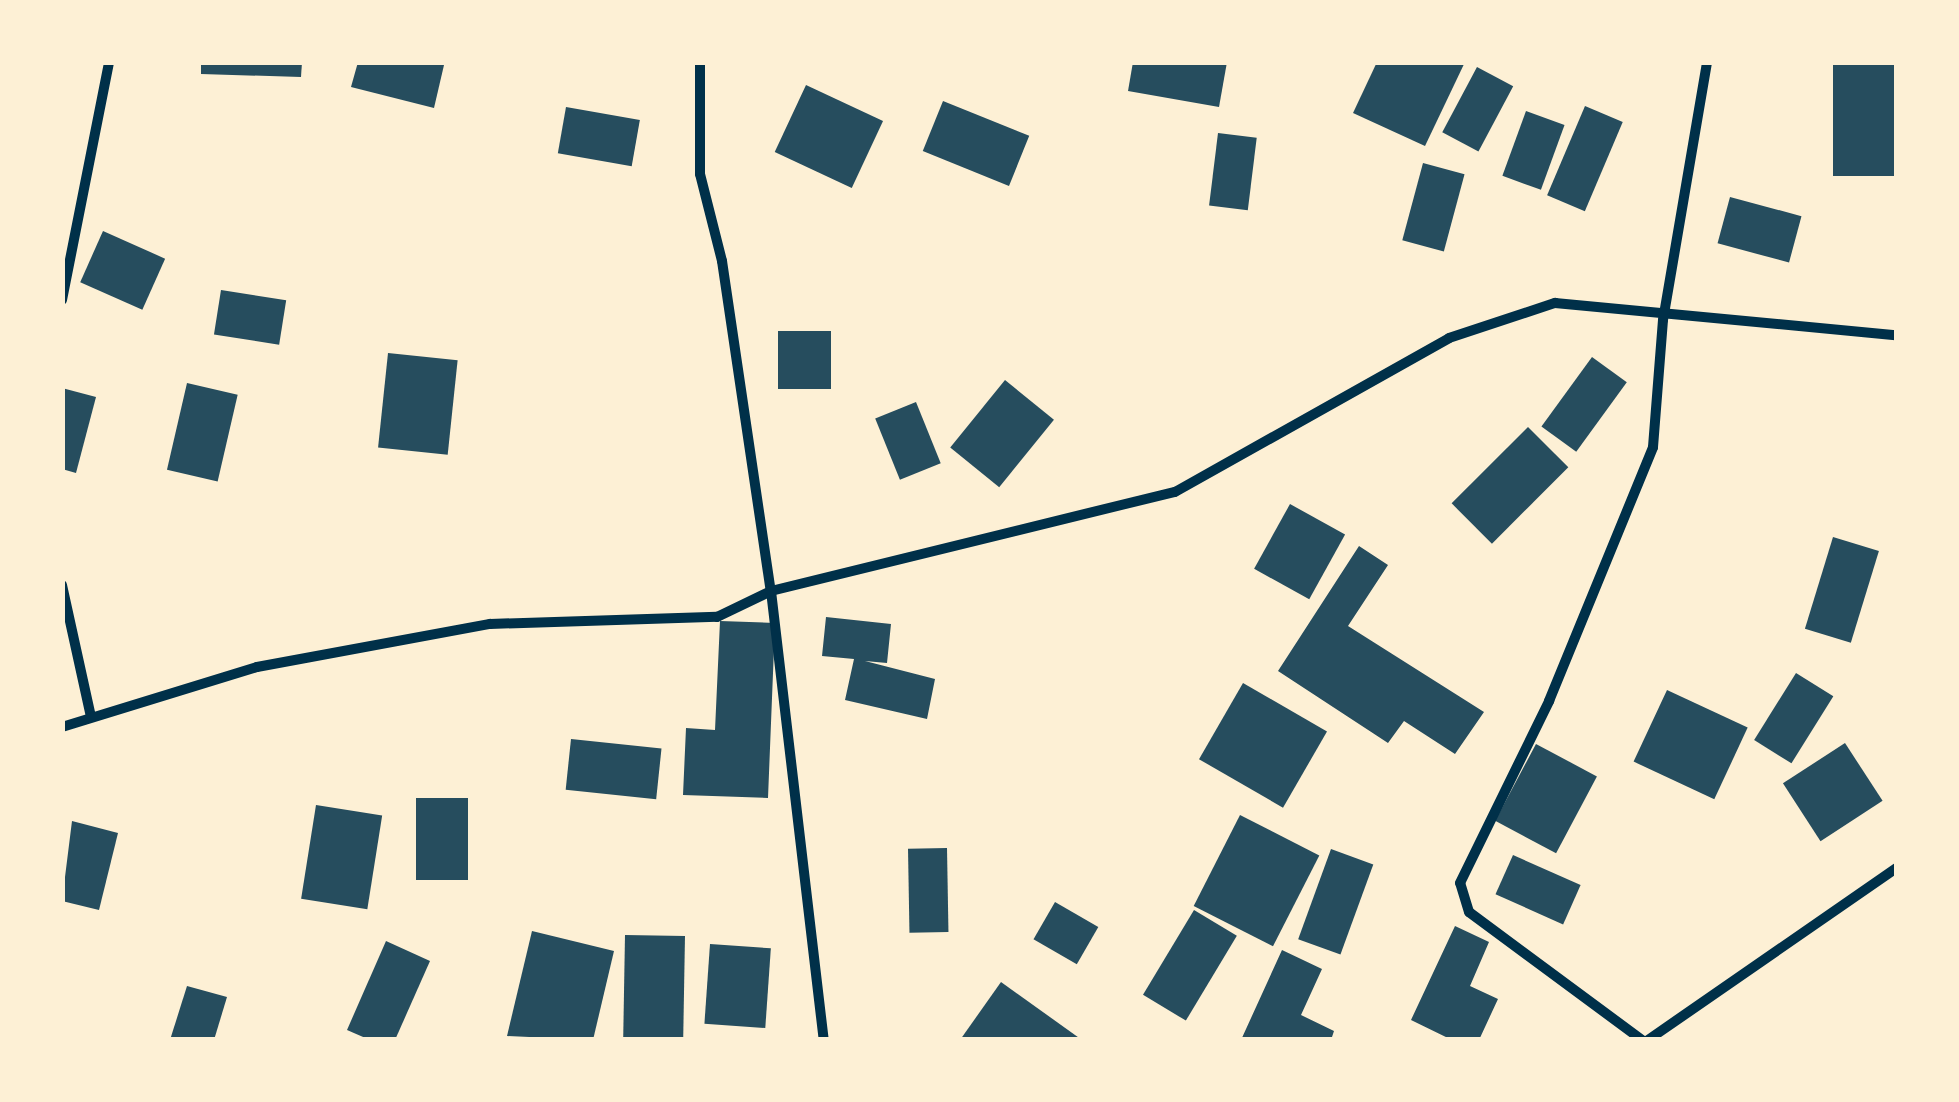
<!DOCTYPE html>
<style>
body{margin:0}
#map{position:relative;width:1959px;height:1102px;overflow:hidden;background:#fdf0d5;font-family:Ubuntu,sans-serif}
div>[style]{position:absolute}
.building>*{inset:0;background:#264d5e;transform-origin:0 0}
.minor>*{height:10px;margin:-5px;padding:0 5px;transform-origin:5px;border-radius:5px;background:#003049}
span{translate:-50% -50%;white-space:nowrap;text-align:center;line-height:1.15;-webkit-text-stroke:10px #fdf0d5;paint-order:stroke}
.frame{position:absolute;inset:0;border:65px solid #fdf0d5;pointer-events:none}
</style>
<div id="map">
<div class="building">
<div style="clip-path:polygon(201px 62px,302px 62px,301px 77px,201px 74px)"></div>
<div style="clip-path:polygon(358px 62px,444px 65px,434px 108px,351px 87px)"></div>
<div style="clip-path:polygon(1133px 62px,1227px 62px,1219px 107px,1128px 91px)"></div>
<div style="clip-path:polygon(1377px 62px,1465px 62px,1425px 146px,1353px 113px)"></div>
<div style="left:1833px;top:62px;width:63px;height:114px"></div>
<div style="left:1477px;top:67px;width:41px;height:74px;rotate:28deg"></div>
<div style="left:806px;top:85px;width:85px;height:74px;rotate:25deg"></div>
<div style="left:943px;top:101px;width:93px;height:54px;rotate:22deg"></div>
<div style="left:1585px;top:106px;width:41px;height:97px;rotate:23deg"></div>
<div style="left:566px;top:107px;width:75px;height:47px;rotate:10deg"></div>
<div style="left:1526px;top:111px;width:41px;height:69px;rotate:20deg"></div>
<div style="left:1218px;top:133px;width:39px;height:73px;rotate:7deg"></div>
<div style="left:1423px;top:163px;width:43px;height:80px;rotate:15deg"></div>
<div style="left:1730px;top:197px;width:74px;height:48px;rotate:15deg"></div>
<div style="left:103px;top:231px;width:68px;height:56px;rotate:24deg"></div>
<div style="left:221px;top:290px;width:66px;height:45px;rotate:9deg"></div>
<div style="left:831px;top:331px;width:58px;height:53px;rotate:90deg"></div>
<div style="left:388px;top:353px;width:70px;height:95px;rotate:6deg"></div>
<div style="left:1592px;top:357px;width:43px;height:86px;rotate:36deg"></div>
<div style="left:1005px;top:380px;width:63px;height:87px;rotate:39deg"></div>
<div style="left:187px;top:383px;width:52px;height:89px;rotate:13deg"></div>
<div style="clip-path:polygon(62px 388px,96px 397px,76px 473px,62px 469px)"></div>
<div style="left:916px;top:402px;width:66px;height:44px;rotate:68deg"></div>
<div style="left:1528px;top:427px;width:57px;height:108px;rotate:45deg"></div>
<div style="left:1290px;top:504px;width:63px;height:74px;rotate:29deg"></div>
<div style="left:1833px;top:537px;width:48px;height:96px;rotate:17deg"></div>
<div style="clip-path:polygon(1359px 546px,1388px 565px,1348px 626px,1484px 712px,1455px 754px,1404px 721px,1388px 743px,1278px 671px)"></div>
<div style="clip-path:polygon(826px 617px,891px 624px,887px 663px,865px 661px,935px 679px,927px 719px,845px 700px,854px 659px,822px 656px)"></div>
<div style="clip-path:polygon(720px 621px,775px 623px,768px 798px,683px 795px,686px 728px,715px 730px)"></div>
<div style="left:1796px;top:673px;width:44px;height:79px;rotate:32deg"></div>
<div style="left:1243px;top:683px;width:97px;height:88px;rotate:30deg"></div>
<div style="left:1667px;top:690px;width:89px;height:79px;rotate:25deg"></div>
<div style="left:571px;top:739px;width:91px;height:51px;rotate:6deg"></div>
<div style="left:1845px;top:743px;width:69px;height:74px;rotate:57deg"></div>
<div style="left:1536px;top:744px;width:69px;height:87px;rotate:28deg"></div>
<div style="left:468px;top:798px;width:82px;height:52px;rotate:90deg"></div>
<div style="left:316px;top:805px;width:67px;height:95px;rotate:9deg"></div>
<div style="left:1240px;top:815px;width:89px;height:102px;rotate:27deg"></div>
<div style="clip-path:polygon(72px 821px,118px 833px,99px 910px,62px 901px)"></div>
<div style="left:947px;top:848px;width:84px;height:39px;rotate:89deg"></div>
<div style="left:1331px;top:849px;width:45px;height:96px;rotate:20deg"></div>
<div style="left:1513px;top:855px;width:74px;height:43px;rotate:24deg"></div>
<div style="left:1055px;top:902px;width:50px;height:43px;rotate:30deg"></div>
<div style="left:1194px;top:910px;width:50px;height:99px;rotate:31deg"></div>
<div style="clip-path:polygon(1455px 926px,1489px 942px,1470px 986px,1498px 999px,1479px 1040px,1452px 1040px,1411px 1020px)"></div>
<div style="clip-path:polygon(532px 931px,614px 951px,593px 1040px,507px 1036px)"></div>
<div style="left:625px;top:935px;width:60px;height:104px;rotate:1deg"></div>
<div style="clip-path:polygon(386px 941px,430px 961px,395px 1040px,370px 1040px,347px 1030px)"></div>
<div style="left:710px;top:944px;width:61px;height:80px;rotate:4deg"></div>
<div style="clip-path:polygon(1282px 950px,1322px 969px,1301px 1015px,1334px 1031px,1331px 1040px,1241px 1040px)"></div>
<div style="clip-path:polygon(1001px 982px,1082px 1040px,960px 1040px)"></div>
<div style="clip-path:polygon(187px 986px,227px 997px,214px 1040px,170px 1040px)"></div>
</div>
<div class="minor">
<div style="left:700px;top:62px;width:112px;rotate:90deg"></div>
<div style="left:700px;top:174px;width:90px;rotate:75.8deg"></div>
<div style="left:722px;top:261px;width:334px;rotate:81.6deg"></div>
<div style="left:771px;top:591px;width:452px;rotate:83.3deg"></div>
<div style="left:62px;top:300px;width:243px;rotate:-78.8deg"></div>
<div style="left:62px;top:585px;width:135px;rotate:77.6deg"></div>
<div style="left:62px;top:727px;width:204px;rotate:-17.1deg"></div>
<div style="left:257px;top:667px;width:237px;rotate:-10.5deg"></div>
<div style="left:490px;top:624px;width:227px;rotate:-1.8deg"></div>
<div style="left:717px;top:617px;width:60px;rotate:-25.7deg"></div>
<div style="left:771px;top:591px;width:416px;rotate:-13.8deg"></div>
<div style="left:1175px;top:492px;width:314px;rotate:-29.3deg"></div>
<div style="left:1449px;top:338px;width:112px;rotate:-18.3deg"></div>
<div style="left:1555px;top:303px;width:342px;rotate:5.4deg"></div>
<div style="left:1642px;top:1040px;width:215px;rotate:-143.5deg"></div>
<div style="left:1469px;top:912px;width:30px;rotate:-107deg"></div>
<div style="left:1460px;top:883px;width:203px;rotate:-63.9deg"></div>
<div style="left:1549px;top:701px;width:274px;rotate:-67.7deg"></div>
<div style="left:1653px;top:447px;width:127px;rotate:-85.5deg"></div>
<div style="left:1663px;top:320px;width:262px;rotate:-80.3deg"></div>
<div style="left:1648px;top:1040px;width:302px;rotate:-34.7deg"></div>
</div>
<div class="frame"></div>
</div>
